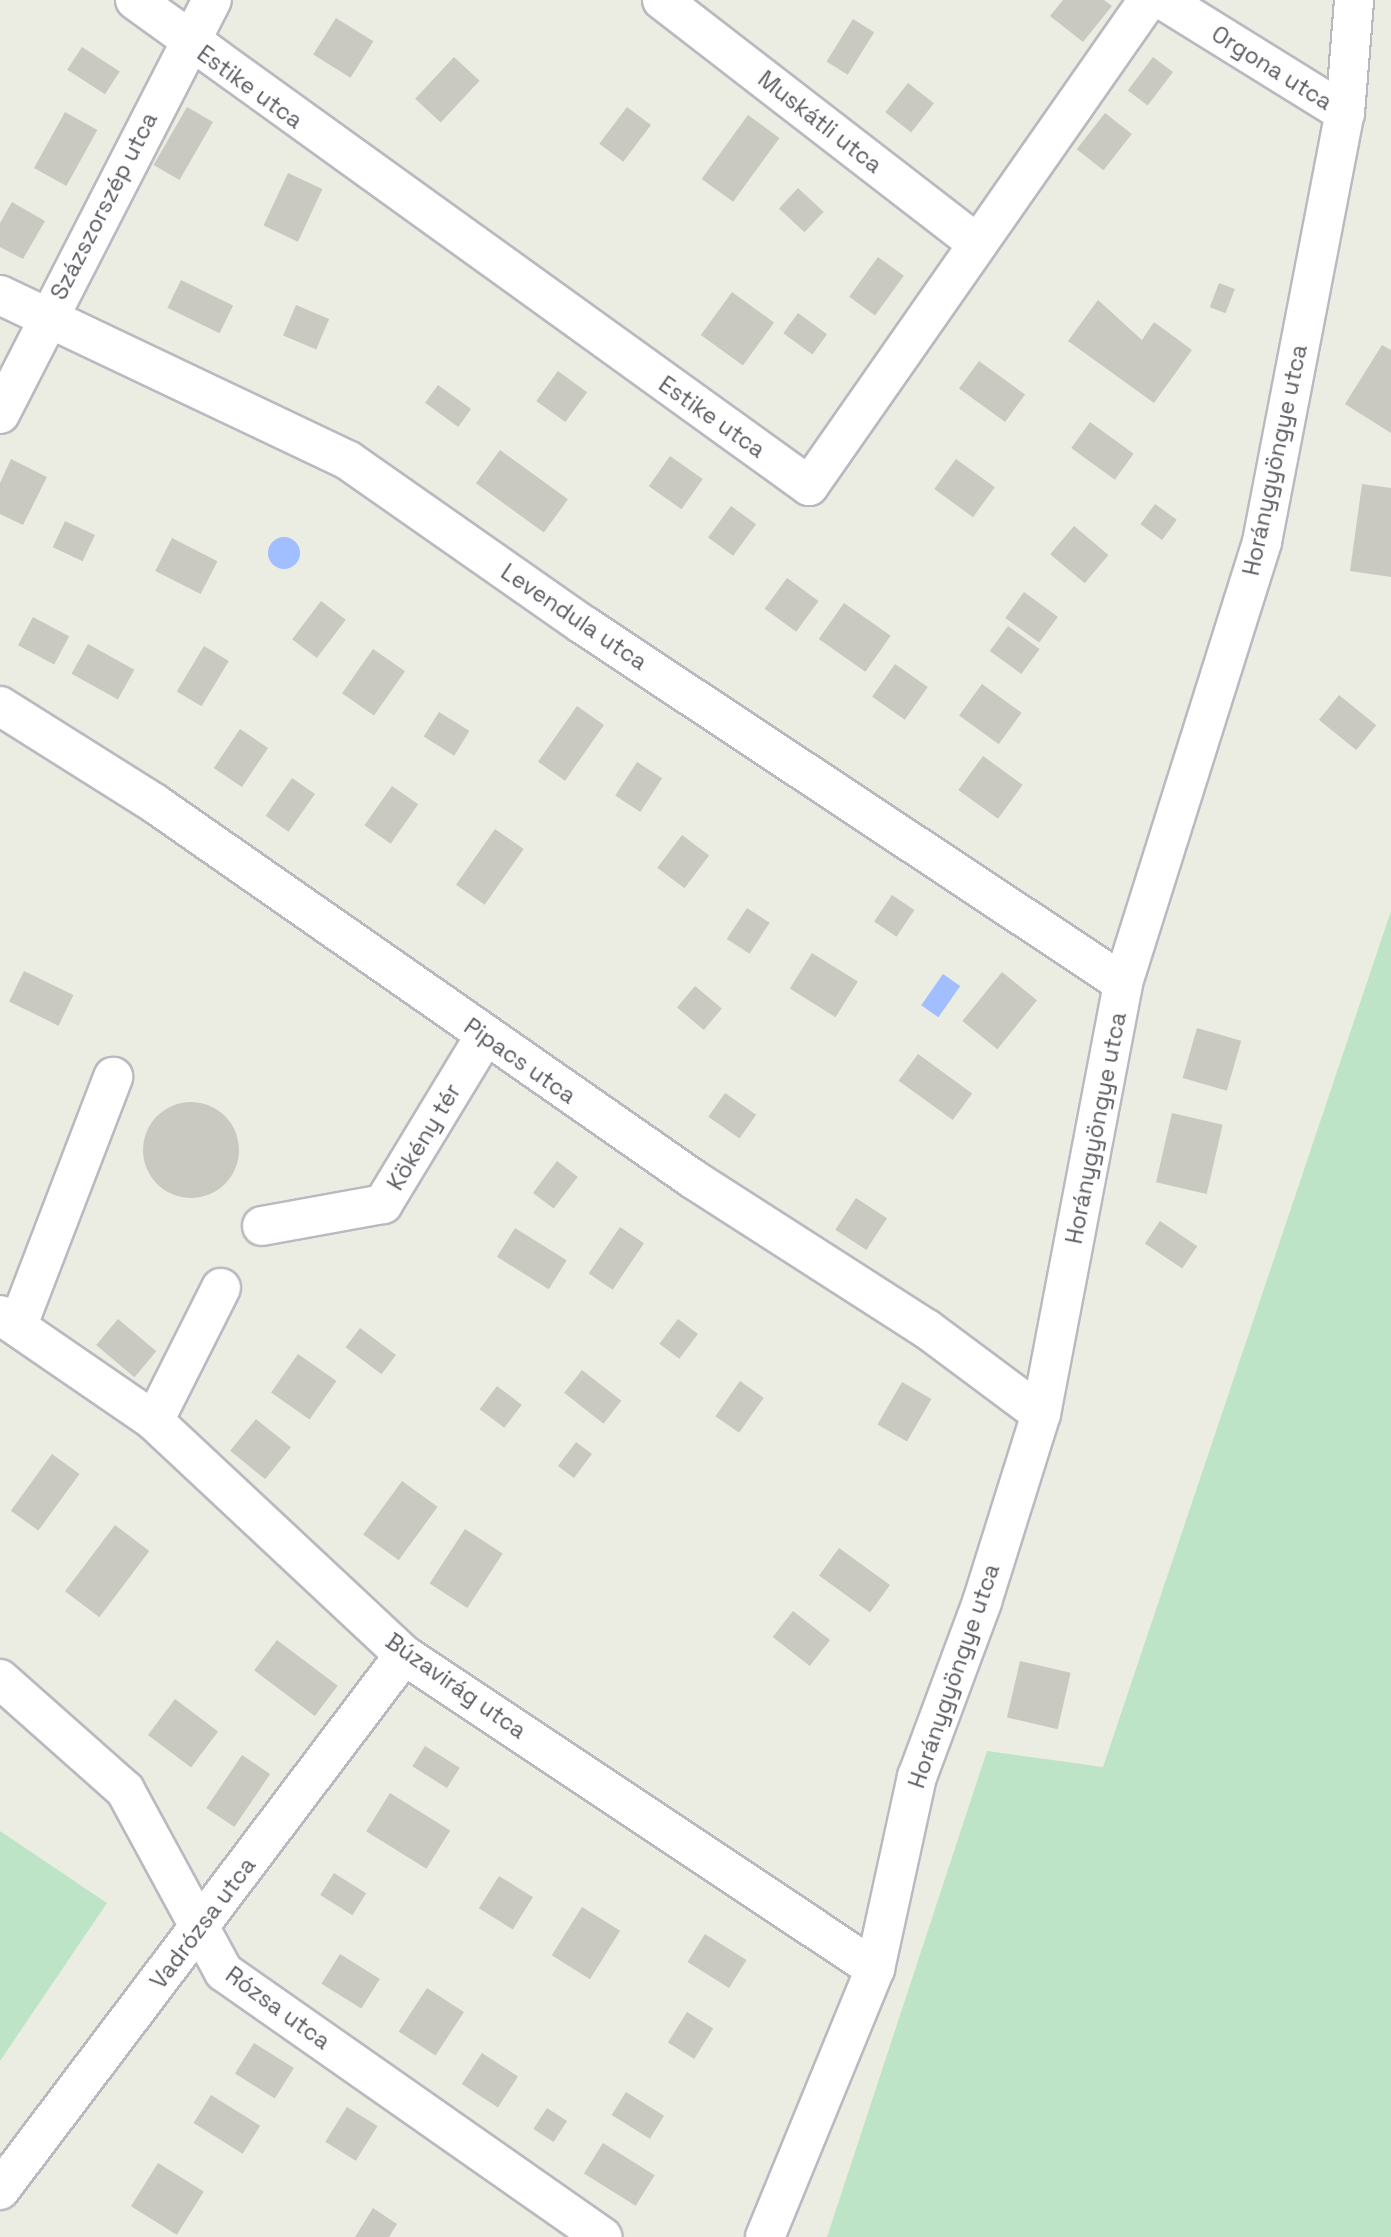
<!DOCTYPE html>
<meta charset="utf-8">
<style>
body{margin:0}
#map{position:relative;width:1391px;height:2237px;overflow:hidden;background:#ecede2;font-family:"Space Grotesk",sans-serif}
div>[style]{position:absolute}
.green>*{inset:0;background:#bee4c8}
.water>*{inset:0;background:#a1befe;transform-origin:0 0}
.round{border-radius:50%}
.building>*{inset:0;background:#cac9c1;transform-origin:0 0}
.roads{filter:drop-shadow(2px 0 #b9bac0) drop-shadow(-2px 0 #b9bac0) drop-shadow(0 2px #b9bac0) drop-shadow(0 -2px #b9bac0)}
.minor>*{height:38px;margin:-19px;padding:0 19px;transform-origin:19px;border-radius:19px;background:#fff}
span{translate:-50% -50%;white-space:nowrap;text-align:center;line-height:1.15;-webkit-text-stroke:5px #fff;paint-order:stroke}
.street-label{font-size:23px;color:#5a5c62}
</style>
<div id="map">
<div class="green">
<div style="clip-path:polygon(1391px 911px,1391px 2237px,827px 2237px,987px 1751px,1103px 1767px)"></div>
<div style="clip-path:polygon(0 1831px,107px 1903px,0 2061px)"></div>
</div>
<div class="water">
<div class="round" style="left:268px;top:537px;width:32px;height:32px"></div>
<div style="left:943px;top:974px;width:21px;height:38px;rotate:35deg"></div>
</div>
<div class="building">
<div style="clip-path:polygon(1063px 0,1104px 0,1112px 6px,1083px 42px,1050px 16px)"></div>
<div style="left:336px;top:18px;width:44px;height:43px;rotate:32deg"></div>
<div style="left:853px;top:19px;width:25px;height:50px;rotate:32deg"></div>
<div style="left:82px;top:47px;width:45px;height:27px;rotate:33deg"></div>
<div style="left:454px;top:57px;width:35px;height:57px;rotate:43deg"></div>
<div style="left:1153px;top:57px;width:25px;height:42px;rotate:37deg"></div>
<div style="left:908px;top:83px;width:33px;height:37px;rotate:38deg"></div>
<div style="left:187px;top:107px;width:30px;height:67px;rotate:30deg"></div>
<div style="left:627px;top:107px;width:30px;height:46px;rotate:37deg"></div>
<div style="left:65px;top:112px;width:37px;height:64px;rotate:29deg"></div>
<div style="left:1105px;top:113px;width:34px;height:46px;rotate:38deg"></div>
<div style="left:748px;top:115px;width:39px;height:79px;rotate:36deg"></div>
<div style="left:288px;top:173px;width:38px;height:58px;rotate:25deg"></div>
<div style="left:798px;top:188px;width:35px;height:28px;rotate:43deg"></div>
<div style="clip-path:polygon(12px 202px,45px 221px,23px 259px,0 247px,0 223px)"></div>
<div style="left:878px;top:257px;width:32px;height:49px;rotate:36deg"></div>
<div style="left:181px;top:280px;width:58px;height:31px;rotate:26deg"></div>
<div style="left:1219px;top:283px;width:17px;height:26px;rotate:21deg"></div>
<div style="left:732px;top:292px;width:52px;height:53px;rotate:36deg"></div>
<div style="clip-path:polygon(1098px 300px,1142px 340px,1154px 322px,1192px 350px,1154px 403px,1068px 341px)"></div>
<div style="left:296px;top:305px;width:36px;height:33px;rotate:23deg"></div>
<div style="left:798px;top:313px;width:36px;height:25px;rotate:36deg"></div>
<div style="clip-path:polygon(1382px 345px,1391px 350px,1391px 433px,1345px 404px)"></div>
<div style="left:979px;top:361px;width:57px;height:34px;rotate:36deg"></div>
<div style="left:558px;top:371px;width:36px;height:37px;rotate:36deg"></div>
<div style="left:438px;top:385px;width:41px;height:22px;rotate:36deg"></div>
<div style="left:1090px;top:422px;width:54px;height:32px;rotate:36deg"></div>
<div style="left:500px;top:450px;width:84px;height:41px;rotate:36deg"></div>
<div style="left:670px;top:456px;width:40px;height:37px;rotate:35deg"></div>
<div style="clip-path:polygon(11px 459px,47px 477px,23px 525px,0 514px,0 483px)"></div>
<div style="left:956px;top:459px;width:48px;height:37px;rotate:36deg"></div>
<div style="clip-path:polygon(1362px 484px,1391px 488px,1391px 577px,1350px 571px)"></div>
<div style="left:1155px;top:504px;width:27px;height:25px;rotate:36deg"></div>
<div style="left:731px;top:506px;width:31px;height:39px;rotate:36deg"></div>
<div style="left:65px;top:521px;width:33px;height:29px;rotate:25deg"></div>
<div style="left:1074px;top:526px;width:45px;height:37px;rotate:40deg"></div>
<div style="left:172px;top:538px;width:51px;height:37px;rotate:27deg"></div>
<div style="left:787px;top:578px;width:39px;height:38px;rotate:36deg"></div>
<div style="left:1024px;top:592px;width:42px;height:32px;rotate:36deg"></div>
<div style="left:321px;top:601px;width:31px;height:48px;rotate:37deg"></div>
<div style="left:844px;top:603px;width:57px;height:44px;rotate:35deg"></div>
<div style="left:33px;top:617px;width:41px;height:32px;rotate:28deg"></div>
<div style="left:1008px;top:626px;width:39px;height:31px;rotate:36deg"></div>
<div style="left:88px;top:644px;width:53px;height:34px;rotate:29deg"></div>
<div style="left:204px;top:646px;width:29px;height:53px;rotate:31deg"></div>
<div style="left:373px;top:649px;width:39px;height:54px;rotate:35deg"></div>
<div style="left:895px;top:664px;width:40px;height:40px;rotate:35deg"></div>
<div style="left:982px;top:684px;width:49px;height:39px;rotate:36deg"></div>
<div style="left:1339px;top:695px;width:48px;height:32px;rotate:39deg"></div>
<div style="left:577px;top:706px;width:33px;height:68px;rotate:35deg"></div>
<div style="left:439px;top:712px;width:36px;height:29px;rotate:32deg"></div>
<div style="left:240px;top:729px;width:34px;height:47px;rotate:34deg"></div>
<div style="left:983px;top:756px;width:49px;height:42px;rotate:36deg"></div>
<div style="left:637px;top:762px;width:30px;height:40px;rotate:33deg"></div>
<div style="left:292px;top:778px;width:28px;height:46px;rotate:35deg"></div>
<div style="left:392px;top:786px;width:32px;height:48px;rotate:35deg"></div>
<div style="left:495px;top:829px;width:35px;height:68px;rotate:35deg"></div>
<div style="left:682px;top:835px;width:34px;height:41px;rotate:37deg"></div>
<div style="left:892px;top:895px;width:27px;height:32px;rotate:34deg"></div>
<div style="left:747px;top:908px;width:27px;height:37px;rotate:33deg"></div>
<div style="left:812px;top:953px;width:54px;height:42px;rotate:32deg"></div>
<div style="left:24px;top:971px;width:55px;height:34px;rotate:26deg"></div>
<div style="left:1002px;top:972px;width:45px;height:63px;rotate:39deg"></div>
<div style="left:695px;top:986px;width:35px;height:28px;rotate:40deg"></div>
<div style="left:1197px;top:1028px;width:46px;height:52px;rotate:16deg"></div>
<div style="left:918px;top:1054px;width:67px;height:33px;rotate:36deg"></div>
<div style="left:725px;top:1093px;width:38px;height:29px;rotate:35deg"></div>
<div class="round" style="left:143px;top:1102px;width:96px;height:96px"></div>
<div style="left:1172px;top:1113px;width:52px;height:71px;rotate:13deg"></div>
<div style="left:557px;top:1161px;width:26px;height:40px;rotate:37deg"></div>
<div style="left:856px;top:1198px;width:37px;height:38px;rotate:33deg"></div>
<div style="left:1160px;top:1221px;width:45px;height:27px;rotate:34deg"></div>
<div style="left:620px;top:1227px;width:29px;height:56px;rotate:34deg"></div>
<div style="left:515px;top:1228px;width:61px;height:34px;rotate:32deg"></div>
<div style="left:118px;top:1319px;width:50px;height:34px;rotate:40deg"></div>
<div style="left:678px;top:1319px;width:25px;height:31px;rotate:37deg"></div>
<div style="left:360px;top:1328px;width:45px;height:24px;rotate:37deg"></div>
<div style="left:298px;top:1354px;width:47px;height:47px;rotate:35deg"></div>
<div style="left:582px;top:1370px;width:50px;height:29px;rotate:38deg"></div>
<div style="left:740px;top:1381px;width:29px;height:43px;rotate:35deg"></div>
<div style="left:902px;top:1382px;width:34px;height:49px;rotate:30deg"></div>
<div style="left:497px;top:1386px;width:31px;height:29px;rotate:37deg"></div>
<div style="left:256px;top:1419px;width:45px;height:41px;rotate:39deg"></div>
<div style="left:576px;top:1442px;width:20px;height:30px;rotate:37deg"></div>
<div style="left:52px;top:1454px;width:34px;height:70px;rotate:36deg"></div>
<div style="left:402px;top:1481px;width:44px;height:66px;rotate:36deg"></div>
<div style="left:115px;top:1525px;width:43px;height:83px;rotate:37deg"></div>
<div style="left:465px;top:1529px;width:45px;height:65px;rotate:33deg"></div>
<div style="left:839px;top:1548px;width:63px;height:34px;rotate:36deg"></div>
<div style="left:793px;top:1611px;width:47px;height:33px;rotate:38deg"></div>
<div style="left:277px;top:1640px;width:76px;height:38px;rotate:37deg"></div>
<div style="left:1020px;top:1661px;width:52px;height:58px;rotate:13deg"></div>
<div style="left:175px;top:1699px;width:54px;height:45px;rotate:37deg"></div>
<div style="left:425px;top:1746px;width:41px;height:24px;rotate:32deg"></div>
<div style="left:242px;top:1755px;width:34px;height:64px;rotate:34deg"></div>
<div style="left:390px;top:1793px;width:71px;height:45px;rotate:32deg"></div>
<div style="left:334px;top:1873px;width:38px;height:26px;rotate:32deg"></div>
<div style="left:499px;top:1876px;width:40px;height:38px;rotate:32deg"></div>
<div style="left:582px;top:1907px;width:45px;height:57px;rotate:32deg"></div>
<div style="left:705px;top:1934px;width:49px;height:33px;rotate:32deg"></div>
<div style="left:340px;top:1954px;width:47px;height:35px;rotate:32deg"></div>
<div style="left:427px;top:1988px;width:44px;height:52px;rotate:33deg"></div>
<div style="left:687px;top:2012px;width:31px;height:36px;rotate:32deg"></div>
<div style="left:254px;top:2043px;width:47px;height:36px;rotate:32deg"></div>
<div style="left:482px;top:2053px;width:43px;height:37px;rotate:33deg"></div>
<div style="left:626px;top:2092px;width:45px;height:27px;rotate:32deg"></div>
<div style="left:211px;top:2095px;width:58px;height:33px;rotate:32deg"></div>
<div style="left:347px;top:2107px;width:36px;height:41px;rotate:32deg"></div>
<div style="left:547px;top:2108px;width:24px;height:25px;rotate:33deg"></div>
<div style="left:603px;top:2143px;width:61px;height:36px;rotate:32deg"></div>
<div style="left:158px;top:2163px;width:54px;height:51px;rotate:32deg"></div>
<div style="clip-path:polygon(373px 2208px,397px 2224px,389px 2237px,355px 2237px)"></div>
</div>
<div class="roads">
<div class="minor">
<div style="left:135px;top:0;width:831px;rotate:35.79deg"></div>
<div style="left:809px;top:486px;width:593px;rotate:-55.1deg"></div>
<div style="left:662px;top:0;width:399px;rotate:37.7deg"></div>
<div style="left:1163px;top:0;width:214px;rotate:31.8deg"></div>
<div style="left:0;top:295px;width:386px;rotate:25.4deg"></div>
<div style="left:349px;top:461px;width:284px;rotate:35deg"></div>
<div style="left:582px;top:624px;width:649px;rotate:33.57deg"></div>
<div style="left:0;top:414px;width:465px;rotate:-62.9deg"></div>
<div style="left:0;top:706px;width:182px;rotate:32.2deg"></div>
<div style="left:154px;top:803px;width:657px;rotate:34.9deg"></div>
<div style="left:693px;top:1179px;width:278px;rotate:32.7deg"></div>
<div style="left:927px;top:1329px;width:142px;rotate:36.7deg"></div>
<div style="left:262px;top:1226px;width:123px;rotate:-10.3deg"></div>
<div style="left:383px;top:1204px;width:195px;rotate:-58.8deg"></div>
<div style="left:0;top:1315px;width:187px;rotate:34.5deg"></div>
<div style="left:154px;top:1421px;width:342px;rotate:43.1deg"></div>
<div style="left:404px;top:1655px;width:566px;rotate:33.69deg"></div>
<div style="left:18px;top:1325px;width:266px;rotate:-69deg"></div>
<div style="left:154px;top:1421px;width:149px;rotate:-63.3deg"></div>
<div style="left:0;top:1679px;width:167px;rotate:41.6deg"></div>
<div style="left:125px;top:1790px;width:207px;rotate:61.5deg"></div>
<div style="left:224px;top:1972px;width:462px;rotate:35deg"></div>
<div style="left:0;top:2190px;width:670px;rotate:-52.94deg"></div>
<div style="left:765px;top:2237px;width:290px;rotate:-67.7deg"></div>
<div style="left:875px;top:1969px;width:197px;rotate:-77.7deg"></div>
<div style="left:917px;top:1777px;width:187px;rotate:-69.6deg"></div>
<div style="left:982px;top:1602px;width:197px;rotate:-72.6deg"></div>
<div style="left:1041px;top:1414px;width:439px;rotate:-79.2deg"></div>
<div style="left:1123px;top:983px;width:462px;rotate:-72.5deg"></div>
<div style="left:1262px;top:542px;width:437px;rotate:-79.1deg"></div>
<div style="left:1345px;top:113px;width:113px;rotate:-85.4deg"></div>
</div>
</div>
<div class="street-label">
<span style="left:1272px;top:68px;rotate:32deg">Orgona utca</span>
<span style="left:250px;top:87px;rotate:36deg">Estike utca</span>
<span style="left:820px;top:122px;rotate:38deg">Muskátli utca</span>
<span style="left:104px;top:206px;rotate:-63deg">Százszorszép utca</span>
<span style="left:712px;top:417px;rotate:35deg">Estike utca</span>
<span style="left:1275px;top:460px;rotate:-78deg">Horánygyöngye utca</span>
<span style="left:574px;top:617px;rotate:34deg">Levendula utca</span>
<span style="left:520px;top:1061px;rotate:35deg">Pipacs utca</span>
<span style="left:1096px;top:1128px;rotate:-79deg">Horánygyöngye utca</span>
<span style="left:424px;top:1137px;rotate:-59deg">Kökény tér</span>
<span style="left:954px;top:1676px;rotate:-71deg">Horánygyöngye utca</span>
<span style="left:456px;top:1686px;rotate:35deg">Búzavirág utca</span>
<span style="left:203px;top:1923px;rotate:-53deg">Vadrózsa utca</span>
<span style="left:278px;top:2008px;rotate:36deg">Rózsa utca</span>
</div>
</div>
